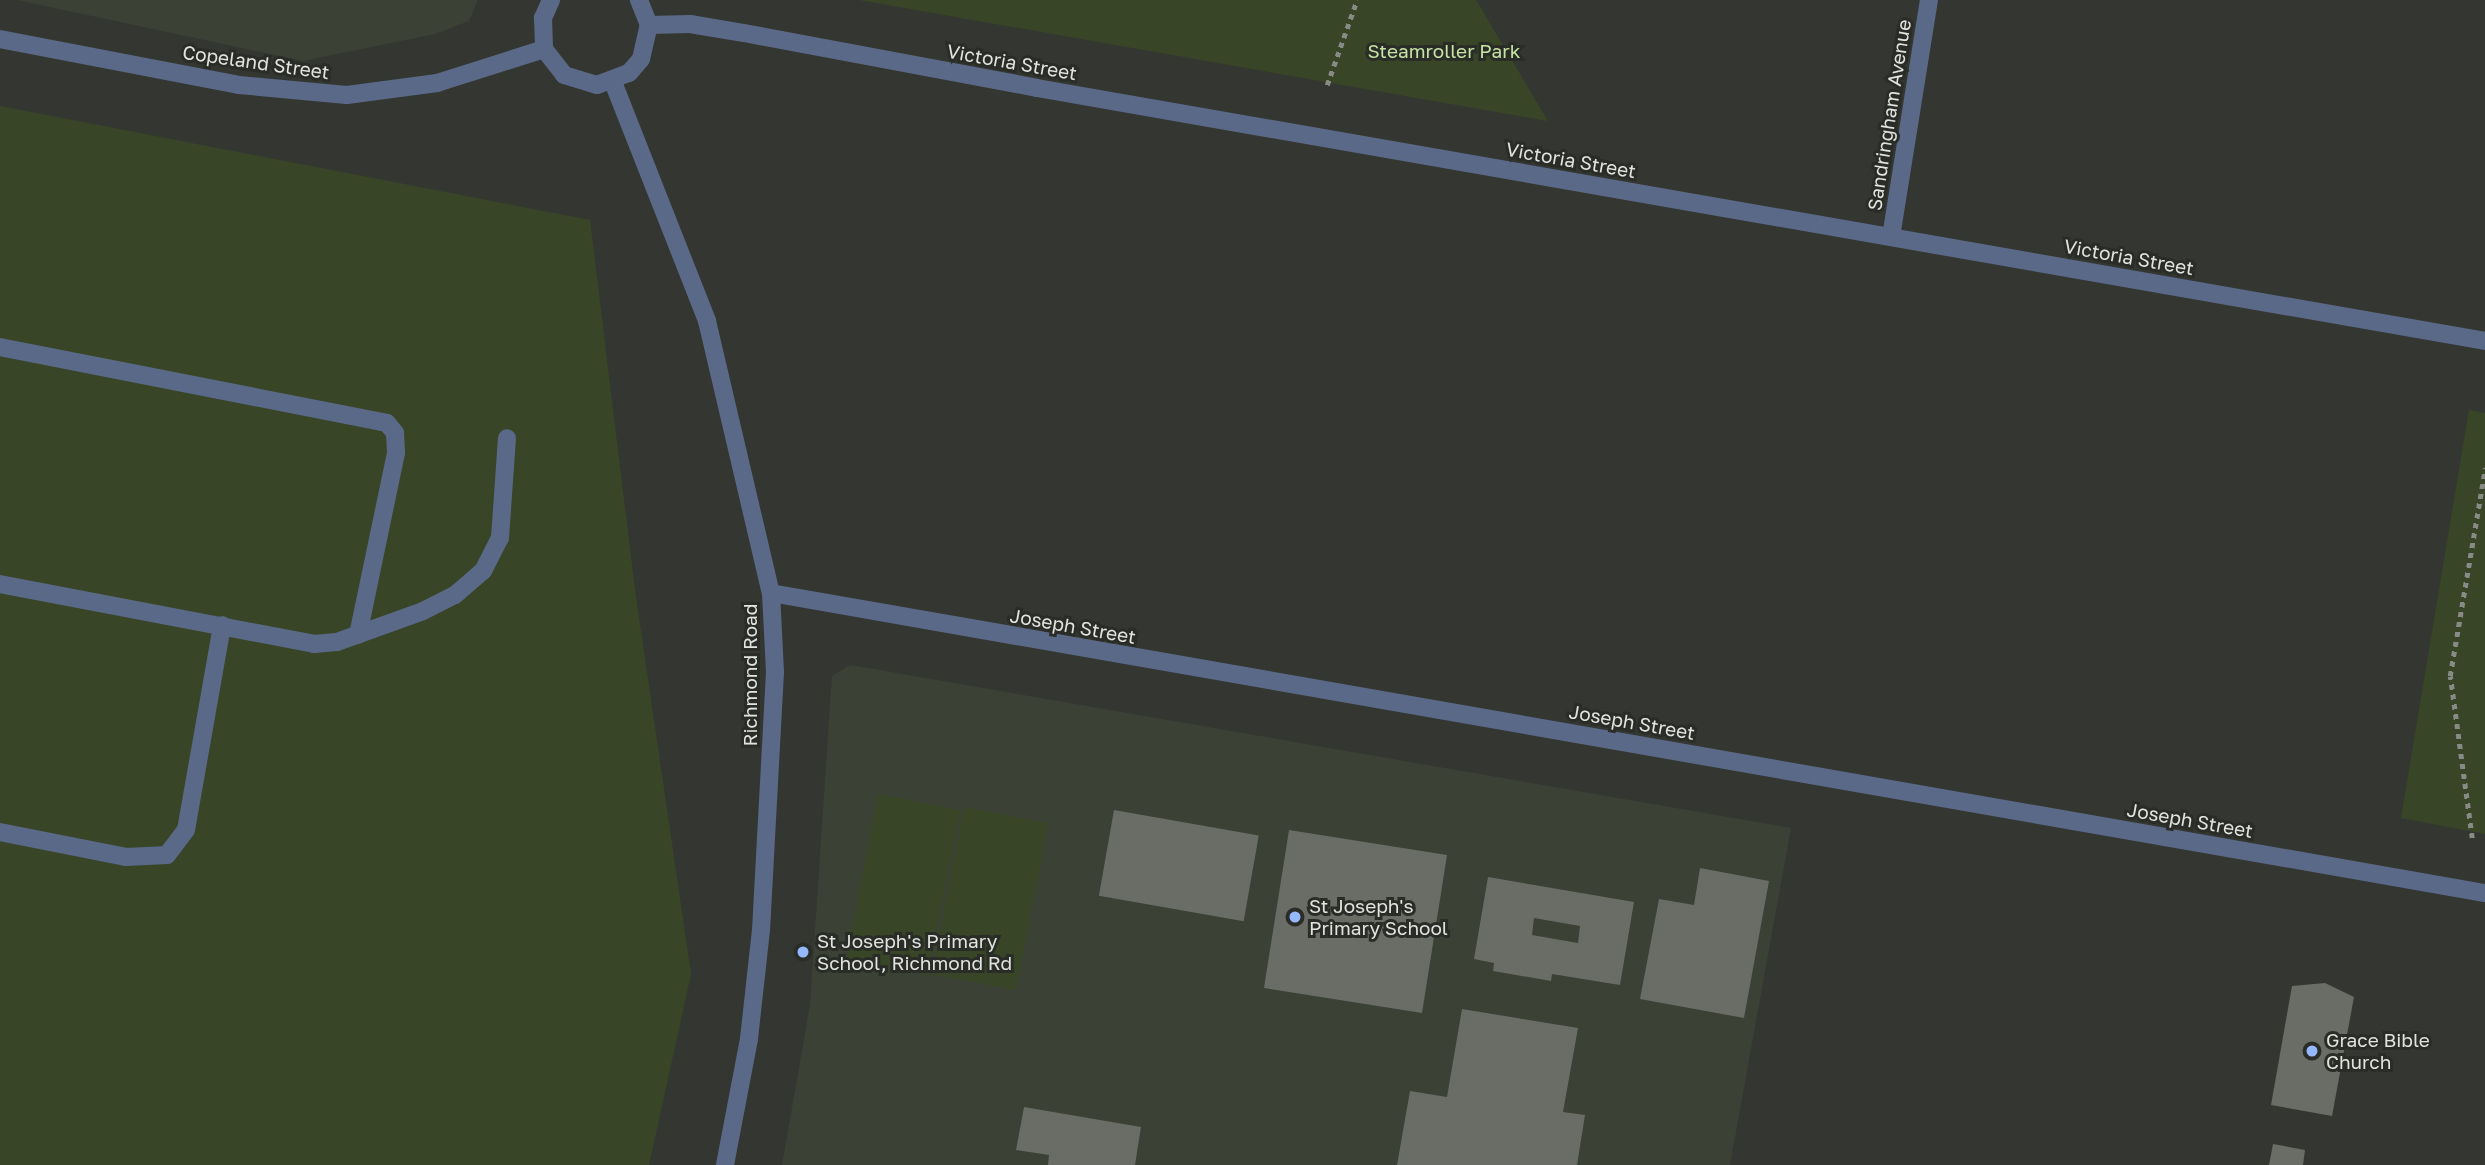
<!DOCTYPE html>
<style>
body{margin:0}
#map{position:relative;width:2485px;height:1165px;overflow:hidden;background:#343731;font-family:"Golos Text",sans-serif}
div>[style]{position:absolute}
.built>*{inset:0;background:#3b4135}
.green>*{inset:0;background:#384627;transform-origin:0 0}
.building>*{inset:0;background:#696d66;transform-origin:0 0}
.path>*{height:4.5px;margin-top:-2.25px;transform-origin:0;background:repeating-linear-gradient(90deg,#888a85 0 5px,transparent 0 10px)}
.minor>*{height:18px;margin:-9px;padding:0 9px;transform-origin:9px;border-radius:9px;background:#5b6989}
.dots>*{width:19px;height:19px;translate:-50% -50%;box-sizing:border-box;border:4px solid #2a2d27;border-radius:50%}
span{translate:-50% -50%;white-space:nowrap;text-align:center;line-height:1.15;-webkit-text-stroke:6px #2a2d27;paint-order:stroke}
.park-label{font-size:19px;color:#c6e3a3}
.street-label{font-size:19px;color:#e1e3df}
.poi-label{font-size:19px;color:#e1e3df}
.left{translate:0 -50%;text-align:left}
</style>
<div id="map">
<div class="built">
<div style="clip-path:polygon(17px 0,478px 0,469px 21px,435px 34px,303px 61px)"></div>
<div style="clip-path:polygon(850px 665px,1791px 828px,1730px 1165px,782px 1165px,810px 1005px,832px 676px)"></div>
</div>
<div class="green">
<div style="clip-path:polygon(859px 0,1476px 0,1548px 121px)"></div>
<div style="clip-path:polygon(0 106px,590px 220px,635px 590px,691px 974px,649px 1165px,0 1165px)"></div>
<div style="clip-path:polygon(2469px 410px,2485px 413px,2485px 834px,2401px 818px)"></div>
<div style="left:878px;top:794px;width:84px;height:168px;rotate:11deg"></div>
<div style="left:964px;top:807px;width:86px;height:170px;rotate:11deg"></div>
</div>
<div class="building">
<div style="left:1114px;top:810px;width:147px;height:87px;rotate:10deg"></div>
<div style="left:1289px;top:830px;width:160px;height:160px;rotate:9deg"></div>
<div style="clip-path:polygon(1700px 868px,1769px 881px,1744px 1018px,1640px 999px,1659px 899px,1694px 905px)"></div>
<div style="clip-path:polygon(evenodd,1488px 877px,1634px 902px,1620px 985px,1552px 974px,1551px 981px,1493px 971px,1494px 963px,1474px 959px,1488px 877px,1534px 918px,1580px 926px,1578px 943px,1532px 935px,1534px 918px)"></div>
<div style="clip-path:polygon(2325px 983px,2354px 997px,2332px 1116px,2271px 1105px,2292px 986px)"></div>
<div style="clip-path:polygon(1462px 1009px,1578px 1028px,1563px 1112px,1585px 1115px,1577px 1165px,1397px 1165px,1410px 1091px,1447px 1097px)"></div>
<div style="clip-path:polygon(1024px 1107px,1141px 1127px,1135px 1165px,1048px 1165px,1049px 1155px,1016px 1150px)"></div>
<div style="clip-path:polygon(2273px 1144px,2305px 1150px,2303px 1165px,2269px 1165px)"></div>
</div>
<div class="path">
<div style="left:1327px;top:85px;width:90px;rotate:-70.6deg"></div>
<div style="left:2472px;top:838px;width:163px;rotate:-97.7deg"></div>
<div style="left:2450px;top:676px;width:211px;rotate:-80.4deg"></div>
</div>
<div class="minor">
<div style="left:551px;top:0;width:20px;rotate:114deg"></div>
<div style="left:543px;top:18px;width:31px;rotate:88deg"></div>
<div style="left:544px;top:49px;width:33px;rotate:52deg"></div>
<div style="left:564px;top:75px;width:34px;rotate:17deg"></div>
<div style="left:597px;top:85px;width:34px;rotate:-21deg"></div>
<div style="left:629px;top:73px;width:18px;rotate:-49deg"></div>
<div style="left:641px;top:59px;width:35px;rotate:-77deg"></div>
<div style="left:649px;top:25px;width:27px;rotate:-112deg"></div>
<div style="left:649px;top:25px;width:41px;rotate:-1.4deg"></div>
<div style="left:690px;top:24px;width:55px;rotate:9.5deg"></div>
<div style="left:744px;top:33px;width:298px;rotate:10.6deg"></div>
<div style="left:1037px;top:88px;width:1470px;rotate:9.91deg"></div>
<div style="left:0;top:39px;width:243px;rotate:10.9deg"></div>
<div style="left:239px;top:85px;width:108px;rotate:5.3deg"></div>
<div style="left:347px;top:95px;width:91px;rotate:-7.6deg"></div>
<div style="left:437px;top:83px;width:112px;rotate:-17.6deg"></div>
<div style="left:613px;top:82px;width:257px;rotate:68.5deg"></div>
<div style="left:707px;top:321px;width:279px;rotate:76.8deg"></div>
<div style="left:771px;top:593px;width:79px;rotate:87.1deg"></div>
<div style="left:775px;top:672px;width:258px;rotate:93.1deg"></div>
<div style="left:761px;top:930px;width:110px;rotate:96.3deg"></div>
<div style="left:749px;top:1039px;width:128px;rotate:100.8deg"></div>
<div style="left:1891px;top:237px;width:240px;rotate:-80.9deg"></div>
<div style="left:0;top:347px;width:394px;rotate:11.1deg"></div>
<div style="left:387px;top:423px;width:13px;rotate:51deg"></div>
<div style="left:395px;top:433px;width:20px;rotate:87deg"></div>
<div style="left:396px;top:453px;width:186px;rotate:101.8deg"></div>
<div style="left:0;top:584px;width:320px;rotate:10.8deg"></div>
<div style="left:314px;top:644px;width:23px;rotate:-5deg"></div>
<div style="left:337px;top:642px;width:91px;rotate:-19.8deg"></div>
<div style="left:423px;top:611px;width:36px;rotate:-27deg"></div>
<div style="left:455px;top:595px;width:37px;rotate:-41deg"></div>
<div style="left:483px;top:571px;width:37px;rotate:-63deg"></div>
<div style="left:500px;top:538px;width:100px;rotate:-86deg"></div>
<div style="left:771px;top:593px;width:1740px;rotate:9.93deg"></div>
<div style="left:0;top:832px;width:128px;rotate:11.2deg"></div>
<div style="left:126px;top:857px;width:41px;rotate:-2.8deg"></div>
<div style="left:167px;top:855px;width:31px;rotate:-53deg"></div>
<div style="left:186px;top:830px;width:208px;rotate:-80deg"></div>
</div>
<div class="dots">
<div style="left:1295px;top:917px;background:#96b6fd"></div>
<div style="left:803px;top:952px;background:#96b6fd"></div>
<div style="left:2312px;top:1051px;background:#96b6fd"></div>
</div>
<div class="park-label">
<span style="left:1444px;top:51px">Steamroller Park</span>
</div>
<div class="street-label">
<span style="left:256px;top:62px;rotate:8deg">Copeland Street</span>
<span style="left:1012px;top:62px;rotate:10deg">Victoria Street</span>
<span style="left:1889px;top:115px;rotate:-81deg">Sandringham Avenue</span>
<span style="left:1571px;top:160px;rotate:10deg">Victoria Street</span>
<span style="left:2129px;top:257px;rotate:10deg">Victoria Street</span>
<span style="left:1073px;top:626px;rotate:10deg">Joseph Street</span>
<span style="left:750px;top:675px;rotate:-90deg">Richmond Road</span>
<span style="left:1632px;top:722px;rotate:10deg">Joseph Street</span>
<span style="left:2190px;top:820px;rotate:10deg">Joseph Street</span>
</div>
<div class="poi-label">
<span class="left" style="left:1309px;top:917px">St Joseph's<br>Primary School</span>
<span class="left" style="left:817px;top:952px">St Joseph's Primary<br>School, Richmond Rd</span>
<span class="left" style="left:2326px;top:1051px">Grace Bible<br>Church</span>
</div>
</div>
